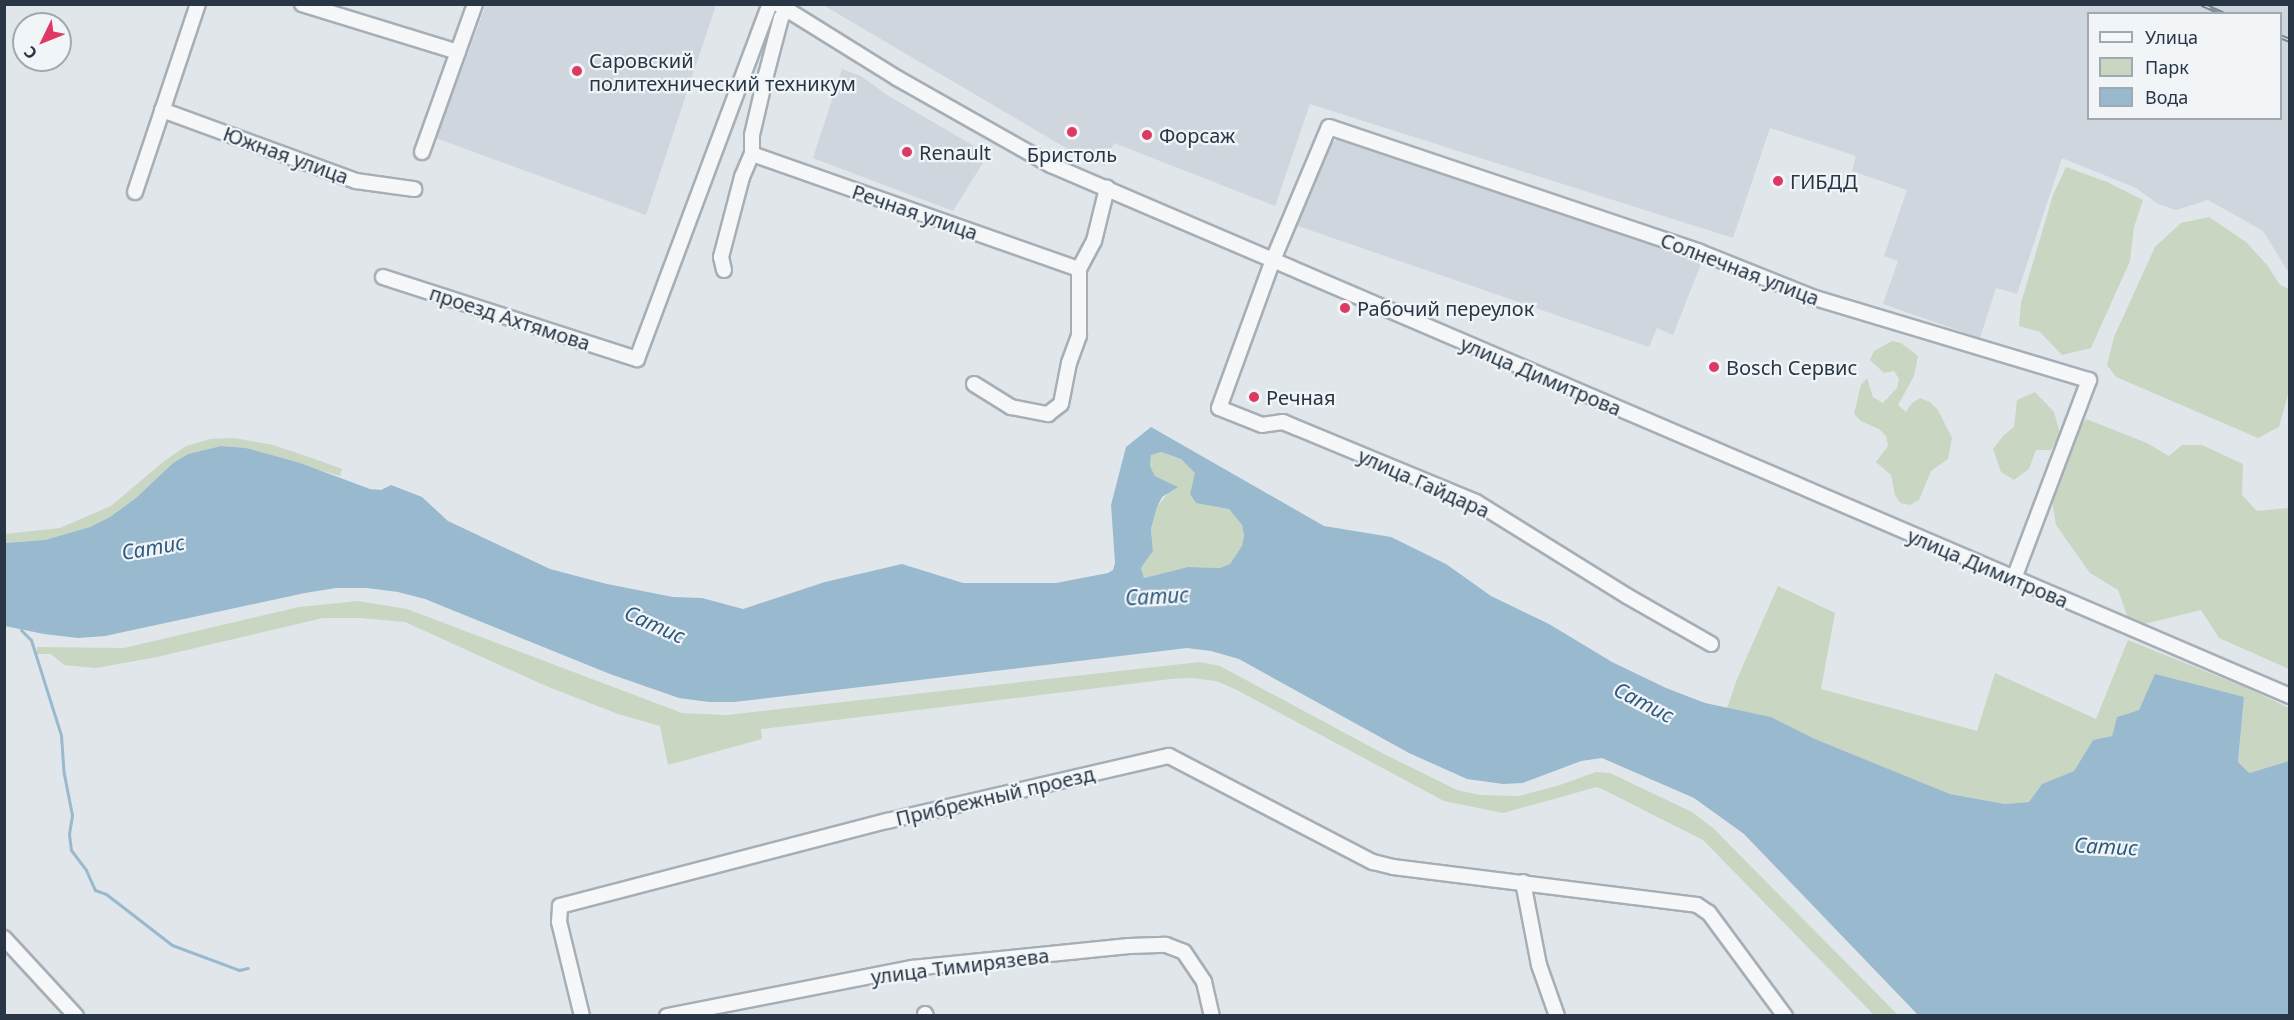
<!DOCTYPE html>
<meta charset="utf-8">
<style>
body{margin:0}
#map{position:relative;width:2294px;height:1020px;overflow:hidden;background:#e1e6eb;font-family:"Noto Sans",sans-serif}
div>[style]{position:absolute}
.built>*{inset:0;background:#cfd6de}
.green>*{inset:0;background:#c9d6c2}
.water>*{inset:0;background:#99b9cf}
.stream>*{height:3px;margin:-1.5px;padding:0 1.5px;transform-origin:1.5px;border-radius:1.5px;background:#99b9cf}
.roads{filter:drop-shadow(2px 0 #a6aeb6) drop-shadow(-2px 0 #a6aeb6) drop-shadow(0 2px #a6aeb6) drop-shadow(0 -2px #a6aeb6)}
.minor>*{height:14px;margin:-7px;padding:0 7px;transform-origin:7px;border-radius:7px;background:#f5f7f9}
.rail>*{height:5px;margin-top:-2.5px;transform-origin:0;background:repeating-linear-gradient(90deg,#f1f5f8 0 9px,#798897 0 18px);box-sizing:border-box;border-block:2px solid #798897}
.dots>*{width:16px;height:16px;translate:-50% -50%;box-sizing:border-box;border:3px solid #f1f5f8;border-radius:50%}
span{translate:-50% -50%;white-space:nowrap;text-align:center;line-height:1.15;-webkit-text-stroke:4.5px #f1f5f8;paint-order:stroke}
.poi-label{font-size:20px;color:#283645}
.left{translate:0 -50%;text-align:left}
.street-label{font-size:20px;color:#283645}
.water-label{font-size:21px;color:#2d5a7e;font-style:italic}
.frame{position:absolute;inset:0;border:6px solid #283645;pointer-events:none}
.legend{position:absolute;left:2087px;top:12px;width:195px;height:108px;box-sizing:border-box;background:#f1f5f8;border:2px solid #a1a9b0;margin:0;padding:8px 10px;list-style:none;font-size:18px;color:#283645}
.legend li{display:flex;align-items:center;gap:12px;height:30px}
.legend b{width:30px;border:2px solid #a1a9b0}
.north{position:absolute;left:12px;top:12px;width:60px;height:60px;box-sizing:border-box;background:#f1f5f8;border:2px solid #a1a9b0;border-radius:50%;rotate:227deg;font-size:16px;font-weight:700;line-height:24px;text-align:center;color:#283645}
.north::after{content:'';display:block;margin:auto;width:21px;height:27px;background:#dc3a65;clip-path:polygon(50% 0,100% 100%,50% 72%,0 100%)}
</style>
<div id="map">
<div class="built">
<div style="clip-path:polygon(486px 5px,716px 5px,646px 215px,436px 138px)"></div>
<div style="clip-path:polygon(evenodd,823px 5px,2289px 5px,2289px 273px,2263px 231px,2208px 200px,2176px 210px,2158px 204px,2136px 188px,2062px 158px,2017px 294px,1996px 288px,1980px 338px,1883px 304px,1898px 261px,1884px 256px,1907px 190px,1852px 171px,1856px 156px,1770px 128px,1733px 238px,1310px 104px,1275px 206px,1114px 143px,1105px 166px,1078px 155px,823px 5px,2088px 14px,2280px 14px,2280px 118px,2088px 118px,2088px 14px)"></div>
<div style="clip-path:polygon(842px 69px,861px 76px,887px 95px,986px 153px,984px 161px,953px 211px,813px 158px)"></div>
<div style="clip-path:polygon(1345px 137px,1703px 259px,1673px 335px,1657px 328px,1649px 347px,1295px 225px,1327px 144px)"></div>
</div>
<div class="green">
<div style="clip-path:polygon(2066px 167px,2107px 182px,2143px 200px,2134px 227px,2130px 261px,2091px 348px,2062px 355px,2040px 332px,2019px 326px,2021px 303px,2053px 195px)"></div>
<div style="clip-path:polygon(2209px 217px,2246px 242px,2267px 265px,2280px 285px,2289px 289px,2289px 391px,2279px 427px,2258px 438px,2116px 377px,2107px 365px,2114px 337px,2155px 247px,2181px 223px)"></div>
<div style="clip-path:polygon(1892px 341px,1901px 343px,1918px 356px,1914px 376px,1898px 405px,1906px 412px,1911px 404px,1920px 398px,1930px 402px,1938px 410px,1952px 438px,1948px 459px,1931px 471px,1919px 500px,1910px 505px,1900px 503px,1895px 495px,1891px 475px,1876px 462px,1888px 446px,1886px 436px,1879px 429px,1861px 421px,1854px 414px,1861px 385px,1867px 378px,1873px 397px,1883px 403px,1897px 388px,1899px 379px,1894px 371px,1884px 373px,1870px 360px,1874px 351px)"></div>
<div style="clip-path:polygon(2035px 392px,2054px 412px,2060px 433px,2051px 450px,2036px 450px,2029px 469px,2014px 480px,2001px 472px,1993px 449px,2003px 436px,2014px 427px,2017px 400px)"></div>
<div style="clip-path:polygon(2086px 419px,2147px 443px,2169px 456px,2182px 445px,2202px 445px,2243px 464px,2242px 495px,2257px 511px,2289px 508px,2289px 669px,2219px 638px,2201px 610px,2140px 625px,2128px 618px,2118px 590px,2090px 573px,2056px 525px,2050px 488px,2073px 436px)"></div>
<div style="clip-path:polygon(234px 438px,273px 445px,312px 458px,342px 469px,340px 476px,246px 448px,221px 446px,188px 454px,173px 463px,136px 498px,110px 517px,90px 527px,45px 540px,5px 543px,5px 534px,60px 528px,111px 506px,163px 462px,186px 446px,210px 439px)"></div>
<div style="clip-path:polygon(1161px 452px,1181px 459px,1196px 473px,1190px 494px,1196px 502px,1229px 509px,1242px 525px,1244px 536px,1242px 546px,1230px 564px,1220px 568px,1188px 567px,1144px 578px,1141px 568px,1153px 551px,1151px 529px,1157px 507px,1174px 485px,1155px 476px,1150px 466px,1151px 455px)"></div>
<div style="clip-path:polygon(1778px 586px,1835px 613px,1821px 689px,1977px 731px,1995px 673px,2096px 719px,2128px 640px,2247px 688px,2289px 708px,2289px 761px,2248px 773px,2238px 762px,2244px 697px,2144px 699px,2139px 710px,2117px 717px,2112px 736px,2093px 740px,2074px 771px,2042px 784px,2029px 802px,2005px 804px,1950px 794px,1815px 739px,1771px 717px,1727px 708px,1737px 679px)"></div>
<div style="clip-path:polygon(358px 601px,407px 609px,682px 713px,727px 715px,1200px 662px,1220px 666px,1384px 754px,1457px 790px,1480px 795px,1518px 796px,1557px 786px,1596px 772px,1610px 773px,1692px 812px,1713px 828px,1898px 1015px,1874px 1015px,1703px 840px,1602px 789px,1597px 787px,1503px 813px,1444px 801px,1235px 689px,1216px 681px,1191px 678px,1171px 679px,761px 729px,762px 739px,668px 765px,660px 726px,618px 714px,546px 686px,405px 622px,361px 618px,323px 618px,157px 657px,96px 668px,64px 665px,51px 654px,37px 654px,37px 647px,124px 648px,299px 607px)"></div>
</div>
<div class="water">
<div style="clip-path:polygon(evenodd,1151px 427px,1324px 526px,1391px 537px,1446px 564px,1491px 596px,1549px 624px,1612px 662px,1666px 688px,1705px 703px,1771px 717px,1815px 739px,1950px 794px,2005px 804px,2029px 802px,2042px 784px,2074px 771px,2093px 740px,2112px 736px,2117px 717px,2139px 710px,2155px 674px,2244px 697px,2238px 762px,2249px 773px,2289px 761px,2289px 1015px,1918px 1015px,1744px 834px,1694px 798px,1602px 758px,1581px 761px,1523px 783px,1503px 784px,1467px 779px,1409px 753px,1239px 659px,1211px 651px,1187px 648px,734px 702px,709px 702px,679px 698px,610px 674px,425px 599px,398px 592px,367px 588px,336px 588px,305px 593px,105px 636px,78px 638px,44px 634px,5px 626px,5px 543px,45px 540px,90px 527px,110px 517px,136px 498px,173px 463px,188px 454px,221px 446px,246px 448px,300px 463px,370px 489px,381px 490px,391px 485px,422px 497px,448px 521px,550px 569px,607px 584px,673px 597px,702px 598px,743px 609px,825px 582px,902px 564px,963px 583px,1056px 583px,1108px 573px,1113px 570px,1115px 563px,1111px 505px,1126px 447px,1151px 427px,1161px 452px,1181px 459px,1195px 473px,1190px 494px,1196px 503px,1229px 509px,1242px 525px,1244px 536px,1242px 546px,1230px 564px,1220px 568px,1188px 567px,1144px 578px,1141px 568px,1153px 551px,1151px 529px,1157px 507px,1162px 497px,1178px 487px,1155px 476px,1150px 466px,1151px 455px,1161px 452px)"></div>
</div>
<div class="stream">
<div style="left:21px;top:630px;width:14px;rotate:45deg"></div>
<div style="left:31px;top:640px;width:100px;rotate:72.5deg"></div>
<div style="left:61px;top:735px;width:39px;rotate:86deg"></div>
<div style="left:64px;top:774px;width:42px;rotate:79deg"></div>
<div style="left:72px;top:815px;width:19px;rotate:99deg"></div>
<div style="left:69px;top:834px;width:16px;rotate:83deg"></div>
<div style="left:71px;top:850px;width:25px;rotate:53deg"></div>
<div style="left:86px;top:870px;width:22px;rotate:66deg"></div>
<div style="left:95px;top:890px;width:12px;rotate:20deg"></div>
<div style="left:106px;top:894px;width:83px;rotate:37.7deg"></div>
<div style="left:172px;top:945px;width:72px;rotate:20.5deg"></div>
<div style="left:239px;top:970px;width:9px;rotate:-13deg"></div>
</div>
<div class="roads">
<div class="minor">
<div style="left:302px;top:4px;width:163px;rotate:17.1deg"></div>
<div style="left:778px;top:4px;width:140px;rotate:31.9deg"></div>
<div style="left:897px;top:78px;width:177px;rotate:29.5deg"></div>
<div style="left:1051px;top:165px;width:1348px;rotate:23.2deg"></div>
<div style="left:162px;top:110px;width:207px;rotate:20.1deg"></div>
<div style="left:356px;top:181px;width:59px;rotate:7.9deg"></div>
<div style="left:422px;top:152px;width:157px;rotate:-70.3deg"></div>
<div style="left:752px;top:154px;width:347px;rotate:19.4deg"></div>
<div style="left:135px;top:192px;width:198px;rotate:-71.5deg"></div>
<div style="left:724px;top:270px;width:13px;rotate:-103deg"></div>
<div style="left:721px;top:257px;width:83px;rotate:-75.3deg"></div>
<div style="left:742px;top:177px;width:25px;rotate:-67deg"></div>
<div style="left:752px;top:154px;width:19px;rotate:-90deg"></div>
<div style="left:752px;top:135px;width:62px;rotate:-76.9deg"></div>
<div style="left:766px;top:75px;width:59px;rotate:-75.3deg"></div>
<div style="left:781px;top:18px;width:9px;rotate:-58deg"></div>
<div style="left:383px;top:277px;width:267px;rotate:17.9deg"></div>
<div style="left:637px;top:359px;width:379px;rotate:-69.5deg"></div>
<div style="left:974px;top:384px;width:44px;rotate:31.9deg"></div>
<div style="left:1011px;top:407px;width:38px;rotate:11deg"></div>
<div style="left:1048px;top:414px;width:16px;rotate:-38deg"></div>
<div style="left:1061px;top:404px;width:42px;rotate:-79deg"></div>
<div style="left:1069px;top:363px;width:30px;rotate:-70deg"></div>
<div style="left:1079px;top:335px;width:66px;rotate:-90deg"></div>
<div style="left:1079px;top:269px;width:32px;rotate:-62deg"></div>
<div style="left:1094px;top:241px;width:55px;rotate:-76.2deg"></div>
<div style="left:1711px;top:644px;width:97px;rotate:-150.3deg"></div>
<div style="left:1627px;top:596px;width:178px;rotate:-148.1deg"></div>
<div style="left:1476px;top:502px;width:209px;rotate:-157.5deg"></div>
<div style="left:1283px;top:422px;width:21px;rotate:172deg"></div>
<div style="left:1262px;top:425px;width:46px;rotate:-158.4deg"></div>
<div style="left:1219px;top:408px;width:158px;rotate:-70deg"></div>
<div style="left:1273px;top:260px;width:144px;rotate:-67.2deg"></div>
<div style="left:1329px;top:127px;width:391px;rotate:18.6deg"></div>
<div style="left:1700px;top:252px;width:124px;rotate:21.8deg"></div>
<div style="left:1815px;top:298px;width:286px;rotate:16.7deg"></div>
<div style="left:2089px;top:380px;width:213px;rotate:110.7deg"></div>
<div style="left:1523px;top:882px;width:85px;rotate:79.1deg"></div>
<div style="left:1539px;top:965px;width:54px;rotate:70.6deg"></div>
<div style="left:4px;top:938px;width:106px;rotate:47.3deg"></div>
<div style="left:925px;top:1014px;width:2px;rotate:63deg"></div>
<div style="left:582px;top:1016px;width:97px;rotate:-103.7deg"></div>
<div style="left:559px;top:922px;width:16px;rotate:-86deg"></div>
<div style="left:560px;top:906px;width:338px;rotate:-14.6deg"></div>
<div style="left:887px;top:821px;width:289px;rotate:-13deg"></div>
<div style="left:1169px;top:756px;width:230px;rotate:27.5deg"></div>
<div style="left:1373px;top:862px;width:21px;rotate:14deg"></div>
<div style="left:1393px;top:867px;width:306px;rotate:7.1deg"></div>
<div style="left:1697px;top:905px;width:14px;rotate:34deg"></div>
<div style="left:1709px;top:913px;width:128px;rotate:53.6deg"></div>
<div style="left:667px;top:1016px;width:250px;rotate:-11.1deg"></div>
<div style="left:912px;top:968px;width:218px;rotate:-5.8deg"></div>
<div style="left:1129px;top:946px;width:37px;rotate:-2deg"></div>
<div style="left:1166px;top:945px;width:19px;rotate:21deg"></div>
<div style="left:1184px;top:952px;width:36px;rotate:56deg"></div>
<div style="left:1204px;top:982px;width:35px;rotate:77deg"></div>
</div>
</div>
<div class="rail">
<div style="left:2202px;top:4px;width:24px;rotate:24deg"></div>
<div style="left:2280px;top:36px;width:11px;rotate:22deg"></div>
</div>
<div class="dots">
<div style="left:577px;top:71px;background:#dc3a65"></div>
<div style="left:1072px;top:132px;background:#dc3a65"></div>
<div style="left:1147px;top:135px;background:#dc3a65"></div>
<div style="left:907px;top:152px;background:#dc3a65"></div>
<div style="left:1778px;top:181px;background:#dc3a65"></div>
<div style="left:1345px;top:308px;background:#dc3a65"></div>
<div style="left:1714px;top:367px;background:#dc3a65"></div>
<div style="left:1254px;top:397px;background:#dc3a65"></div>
</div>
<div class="poi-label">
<span class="left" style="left:589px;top:72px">Саровский<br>политехнический техникум</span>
<span class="left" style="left:1159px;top:135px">Форсаж</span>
<span class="left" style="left:919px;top:152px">Renault</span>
<span style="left:1072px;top:154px">Бристоль</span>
<span class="left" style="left:1790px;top:181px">ГИБДД</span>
<span class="left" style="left:1357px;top:308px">Рабочий переулок</span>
<span class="left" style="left:1726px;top:367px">Bosch Сервис</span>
<span class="left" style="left:1266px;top:397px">Речная</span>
</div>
<div class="street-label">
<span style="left:286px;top:155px;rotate:20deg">Южная улица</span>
<span style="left:915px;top:212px;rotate:19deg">Речная улица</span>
<span style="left:1740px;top:269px;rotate:21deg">Солнечная улица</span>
<span style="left:510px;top:318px;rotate:18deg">проезд Ахтямова</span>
<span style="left:1541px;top:376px;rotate:23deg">улица Димитрова</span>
<span style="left:1424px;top:483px;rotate:24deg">улица Гайдара</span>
<span style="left:1988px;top:568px;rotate:23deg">улица Димитрова</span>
<span style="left:995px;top:796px;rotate:-13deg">Прибрежный проезд</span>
<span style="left:960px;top:966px;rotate:-7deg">улица Тимирязева</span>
</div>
<div class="water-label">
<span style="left:153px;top:547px;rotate:-10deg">Сатис</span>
<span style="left:1157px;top:596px;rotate:-3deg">Сатис</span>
<span style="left:655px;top:624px;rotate:24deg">Сатис</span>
<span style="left:1644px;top:702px;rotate:27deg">Сатис</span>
<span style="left:2106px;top:846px;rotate:3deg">Сатис</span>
</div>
<div class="frame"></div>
<ul class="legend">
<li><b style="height:8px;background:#f5f7f9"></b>Улица</li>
<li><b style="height:16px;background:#c9d6c2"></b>Парк</li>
<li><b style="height:16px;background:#99b9cf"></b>Вода</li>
</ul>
<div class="north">С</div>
</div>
